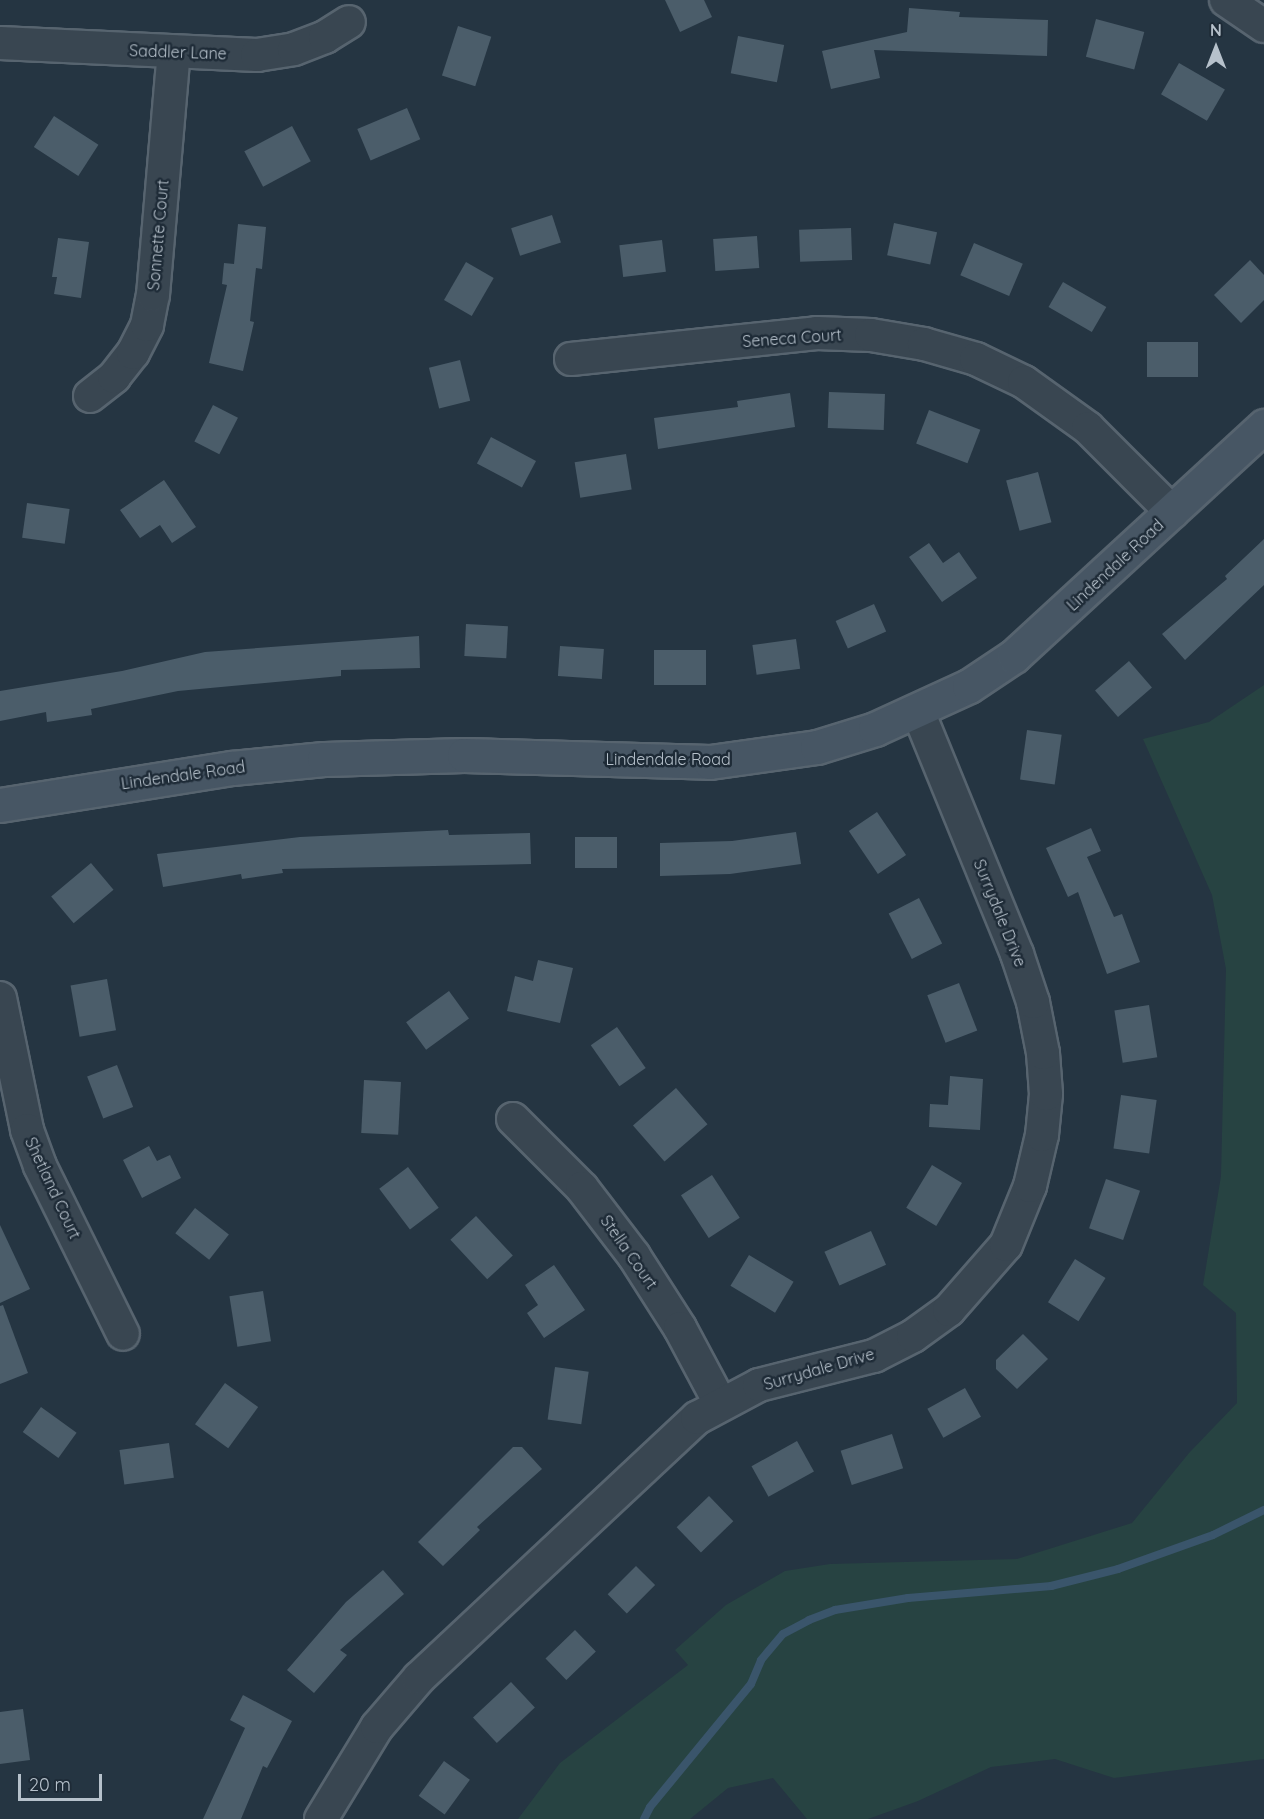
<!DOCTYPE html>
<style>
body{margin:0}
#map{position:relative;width:1264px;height:1819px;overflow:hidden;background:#253542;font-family:Quicksand,sans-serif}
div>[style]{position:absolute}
.green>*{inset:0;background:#274342}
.stream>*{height:8px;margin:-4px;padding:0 4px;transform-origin:4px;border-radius:4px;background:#3a556b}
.building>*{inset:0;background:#4b5d6a;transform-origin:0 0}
.roads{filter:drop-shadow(2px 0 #57646f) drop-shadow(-2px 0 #57646f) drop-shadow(0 2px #57646f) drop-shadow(0 -2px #57646f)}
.street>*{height:32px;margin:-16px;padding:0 16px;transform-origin:16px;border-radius:16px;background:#394651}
.secondary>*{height:33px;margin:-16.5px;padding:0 16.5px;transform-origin:16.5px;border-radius:16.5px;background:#475664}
span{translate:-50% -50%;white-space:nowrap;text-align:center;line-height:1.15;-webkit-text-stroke:5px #1e2b37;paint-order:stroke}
.street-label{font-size:16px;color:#b6c1cb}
.north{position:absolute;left:1186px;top:18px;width:60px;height:60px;-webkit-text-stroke:4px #1e2b37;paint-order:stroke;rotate:0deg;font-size:16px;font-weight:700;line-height:24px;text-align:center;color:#b6c1cb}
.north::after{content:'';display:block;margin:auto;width:21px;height:27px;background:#b6c1cb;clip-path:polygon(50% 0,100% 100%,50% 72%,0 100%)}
.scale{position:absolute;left:18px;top:1774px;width:84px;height:27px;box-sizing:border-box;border:3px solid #b6c1cb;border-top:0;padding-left:8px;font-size:18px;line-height:21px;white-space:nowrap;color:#b6c1cb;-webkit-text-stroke:4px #1e2b37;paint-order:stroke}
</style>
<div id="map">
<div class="green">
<div style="clip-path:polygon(1264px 685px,1264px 1759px,1114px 1778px,1055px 1759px,991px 1767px,918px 1801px,868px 1819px,807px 1819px,773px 1778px,728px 1788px,690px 1819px,518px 1819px,560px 1763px,688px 1665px,675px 1650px,726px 1605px,785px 1571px,830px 1564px,1017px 1559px,1132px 1523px,1189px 1453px,1237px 1403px,1236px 1313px,1203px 1285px,1221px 1176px,1226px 969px,1212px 895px,1143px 739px,1209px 722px)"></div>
</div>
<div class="stream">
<div style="left:644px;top:1819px;width:13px;rotate:-63deg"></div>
<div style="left:650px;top:1807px;width:159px;rotate:-50.6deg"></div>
<div style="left:751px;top:1684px;width:26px;rotate:-67deg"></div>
<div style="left:761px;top:1660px;width:34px;rotate:-50deg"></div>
<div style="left:783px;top:1634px;width:30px;rotate:-28deg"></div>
<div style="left:809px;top:1620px;width:28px;rotate:-21deg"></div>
<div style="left:835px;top:1610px;width:74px;rotate:-9.3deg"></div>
<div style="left:908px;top:1598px;width:144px;rotate:-4.8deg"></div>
<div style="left:1051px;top:1586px;width:69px;rotate:-14.2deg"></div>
<div style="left:1118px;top:1569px;width:101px;rotate:-19.7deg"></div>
<div style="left:1213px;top:1535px;width:57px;rotate:-26.1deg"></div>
</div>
<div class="building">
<div style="clip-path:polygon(665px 0,704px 0,712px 17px,680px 32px)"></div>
<div style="clip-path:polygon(909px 8px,960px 12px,959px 17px,1048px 20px,1047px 56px,874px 50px,880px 78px,831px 89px,822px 51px,907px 32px)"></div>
<div style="left:1096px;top:19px;width:50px;height:39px;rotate:15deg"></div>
<div style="left:458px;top:26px;width:35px;height:52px;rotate:18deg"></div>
<div style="left:738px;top:36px;width:47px;height:38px;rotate:11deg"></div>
<div style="left:1179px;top:63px;width:53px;height:36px;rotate:30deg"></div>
<div style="left:407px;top:108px;width:34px;height:54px;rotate:67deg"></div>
<div style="left:54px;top:116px;width:53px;height:37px;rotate:33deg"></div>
<div style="left:292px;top:126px;width:40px;height:54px;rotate:62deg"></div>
<div style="left:552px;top:215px;width:29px;height:43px;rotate:72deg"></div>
<div style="left:894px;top:223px;width:44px;height:33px;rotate:12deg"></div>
<div style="clip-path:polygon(238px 224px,266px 227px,262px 269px,256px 268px,250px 321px,254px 322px,243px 371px,209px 363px,227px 285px,222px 284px,224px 263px,234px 264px)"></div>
<div style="left:851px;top:228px;width:32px;height:52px;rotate:88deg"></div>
<div style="left:757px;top:236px;width:32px;height:44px;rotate:86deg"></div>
<div style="clip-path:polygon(58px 238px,89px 242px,81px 298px,54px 294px,57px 277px,52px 277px)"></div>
<div style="left:662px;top:240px;width:32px;height:43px;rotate:83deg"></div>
<div style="left:974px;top:243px;width:53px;height:35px;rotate:23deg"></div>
<div style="clip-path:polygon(1250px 260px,1264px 275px,1264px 300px,1241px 323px,1214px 295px)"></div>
<div style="left:466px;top:262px;width:32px;height:44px;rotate:30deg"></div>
<div style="left:1063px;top:282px;width:50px;height:29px;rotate:30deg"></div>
<div style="left:1147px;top:342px;width:51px;height:35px"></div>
<div style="left:460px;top:360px;width:42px;height:32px;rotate:76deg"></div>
<div style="left:829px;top:392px;width:56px;height:36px;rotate:2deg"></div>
<div style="clip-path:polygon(790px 393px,795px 427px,658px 449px,654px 418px,738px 407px,737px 401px)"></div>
<div style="left:213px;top:405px;width:28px;height:41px;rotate:27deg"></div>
<div style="left:929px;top:410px;width:55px;height:36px;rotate:21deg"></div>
<div style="left:491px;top:437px;width:51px;height:30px;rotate:28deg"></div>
<div style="left:626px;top:454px;width:36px;height:52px;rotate:81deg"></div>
<div style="left:1038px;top:472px;width:52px;height:33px;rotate:75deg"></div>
<div style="clip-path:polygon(164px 480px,196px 527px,172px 543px,160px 525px,140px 538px,120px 510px)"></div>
<div style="left:27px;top:503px;width:43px;height:35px;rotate:8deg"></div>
<div style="clip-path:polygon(1264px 539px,1264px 585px,1185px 660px,1162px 634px,1227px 579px,1225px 576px)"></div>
<div style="clip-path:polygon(929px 543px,943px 563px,959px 552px,977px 578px,942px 602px,909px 557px)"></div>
<div style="left:874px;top:604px;width:30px;height:42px;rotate:66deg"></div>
<div style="left:466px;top:624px;width:42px;height:32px;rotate:3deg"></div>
<div style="clip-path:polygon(419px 636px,420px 668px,341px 670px,341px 676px,178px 691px,91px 709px,92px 715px,47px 722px,46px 712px,0 721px,0 691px,122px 671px,205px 652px)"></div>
<div style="left:796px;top:639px;width:30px;height:44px;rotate:82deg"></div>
<div style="left:560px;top:646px;width:44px;height:30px;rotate:4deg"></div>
<div style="left:706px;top:650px;width:35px;height:52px;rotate:90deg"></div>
<div style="left:1129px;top:661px;width:35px;height:45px;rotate:49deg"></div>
<div style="left:1027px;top:730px;width:35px;height:50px;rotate:8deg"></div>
<div style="left:877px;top:812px;width:52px;height:34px;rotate:56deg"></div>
<div style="clip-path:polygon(1091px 828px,1101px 851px,1087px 857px,1114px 917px,1122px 914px,1140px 962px,1107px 974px,1078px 892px,1068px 897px,1046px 848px)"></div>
<div style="clip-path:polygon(448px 830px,449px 835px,530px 833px,531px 864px,282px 869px,283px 873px,242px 879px,241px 874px,163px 887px,157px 854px,300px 837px)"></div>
<div style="clip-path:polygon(796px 832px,801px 864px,730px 874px,660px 876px,660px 843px,732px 841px)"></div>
<div style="left:575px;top:837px;width:42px;height:31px"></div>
<div style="left:91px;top:863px;width:35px;height:52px;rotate:50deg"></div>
<div style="left:919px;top:898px;width:51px;height:34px;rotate:63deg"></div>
<div style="clip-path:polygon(538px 960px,573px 968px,560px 1023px,507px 1011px,515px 976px,533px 981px)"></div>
<div style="left:107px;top:979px;width:52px;height:37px;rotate:80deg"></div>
<div style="left:959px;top:983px;width:51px;height:34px;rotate:69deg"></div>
<div style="left:449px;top:991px;width:34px;height:53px;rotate:54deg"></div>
<div style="left:1149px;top:1005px;width:53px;height:35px;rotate:81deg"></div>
<div style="left:617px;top:1027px;width:50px;height:32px;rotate:55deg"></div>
<div style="left:117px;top:1065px;width:45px;height:32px;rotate:69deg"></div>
<div style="clip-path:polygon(950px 1076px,983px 1079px,980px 1130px,929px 1127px,930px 1104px,948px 1105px)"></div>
<div style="left:364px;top:1080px;width:37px;height:53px;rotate:3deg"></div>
<div style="left:676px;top:1088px;width:48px;height:57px;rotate:49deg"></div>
<div style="left:1121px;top:1095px;width:36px;height:54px;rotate:8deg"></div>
<div style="clip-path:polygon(149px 1146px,157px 1161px,170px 1155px,181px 1178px,142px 1198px,123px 1160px)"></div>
<div style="left:932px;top:1165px;width:35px;height:50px;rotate:31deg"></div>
<div style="left:408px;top:1167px;width:51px;height:36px;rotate:53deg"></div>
<div style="left:712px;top:1175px;width:51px;height:37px;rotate:57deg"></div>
<div style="left:1106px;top:1179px;width:36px;height:52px;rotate:19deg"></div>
<div style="left:195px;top:1208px;width:43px;height:32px;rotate:38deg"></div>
<div style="left:476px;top:1216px;width:54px;height:35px;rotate:47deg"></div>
<div style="clip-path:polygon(0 1225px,30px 1289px,0 1303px)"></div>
<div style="left:871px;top:1231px;width:37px;height:51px;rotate:66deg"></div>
<div style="left:749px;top:1255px;width:52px;height:36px;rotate:31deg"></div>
<div style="left:1075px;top:1259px;width:36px;height:51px;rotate:32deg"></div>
<div style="clip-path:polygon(554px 1265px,585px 1310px,544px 1338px,527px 1313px,538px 1305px,525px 1285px)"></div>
<div style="left:263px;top:1291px;width:51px;height:34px;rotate:81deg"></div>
<div style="clip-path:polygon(3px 1305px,28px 1373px,0 1384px,0 1306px)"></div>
<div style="clip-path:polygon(1023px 1334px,1048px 1359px,1017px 1389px,996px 1369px,996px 1360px)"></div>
<div style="left:555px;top:1367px;width:34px;height:53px;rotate:8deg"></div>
<div style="left:225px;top:1383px;width:41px;height:51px;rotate:36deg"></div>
<div style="left:965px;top:1388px;width:33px;height:43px;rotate:61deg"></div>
<div style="left:41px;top:1407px;width:44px;height:31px;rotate:36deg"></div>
<div style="left:892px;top:1434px;width:36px;height:54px;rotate:72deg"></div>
<div style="left:797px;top:1441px;width:35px;height:52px;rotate:61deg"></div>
<div style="left:169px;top:1443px;width:35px;height:50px;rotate:82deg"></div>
<div style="clip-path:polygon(513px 1447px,522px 1447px,542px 1469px,477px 1527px,480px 1530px,443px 1566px,418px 1542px)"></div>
<div style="left:709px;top:1496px;width:35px;height:45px;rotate:46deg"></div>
<div style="left:636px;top:1566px;width:27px;height:40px;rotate:45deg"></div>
<div style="clip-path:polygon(383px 1570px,404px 1594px,340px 1650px,347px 1655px,314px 1693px,287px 1670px,346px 1602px)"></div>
<div style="left:575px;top:1630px;width:30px;height:41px;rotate:46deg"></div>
<div style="left:511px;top:1682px;width:35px;height:52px;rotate:47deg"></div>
<div style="clip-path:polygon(243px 1695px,292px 1721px,267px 1768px,263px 1766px,241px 1819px,203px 1819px,245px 1728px,230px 1720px)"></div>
<div style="clip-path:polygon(23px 1709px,30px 1760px,0 1764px,0 1712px)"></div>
<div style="left:444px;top:1761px;width:32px;height:43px;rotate:36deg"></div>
</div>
<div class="roads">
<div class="street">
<div style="left:1226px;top:0;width:46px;rotate:34.4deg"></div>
<div style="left:0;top:43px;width:257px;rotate:2.7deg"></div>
<div style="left:257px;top:55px;width:37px;rotate:-9deg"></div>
<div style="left:294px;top:49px;width:33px;rotate:-21deg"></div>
<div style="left:325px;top:37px;width:28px;rotate:-32deg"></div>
<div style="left:571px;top:359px;width:247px;rotate:-6deg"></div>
<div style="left:817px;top:333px;width:54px;rotate:2.1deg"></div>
<div style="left:871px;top:335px;width:54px;rotate:9.6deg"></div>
<div style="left:924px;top:344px;width:54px;rotate:16.1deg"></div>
<div style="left:976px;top:359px;width:53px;rotate:25.6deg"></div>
<div style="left:1024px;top:382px;width:79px;rotate:35.7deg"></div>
<div style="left:1088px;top:428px;width:119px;rotate:45deg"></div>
<div style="left:90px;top:396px;width:31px;rotate:-38deg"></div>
<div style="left:114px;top:377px;width:31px;rotate:-52deg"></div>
<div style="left:133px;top:353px;width:31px;rotate:-63deg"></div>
<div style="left:147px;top:325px;width:31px;rotate:-79deg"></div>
<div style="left:153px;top:295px;width:244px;rotate:-85.1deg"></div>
<div style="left:0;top:998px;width:135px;rotate:78.4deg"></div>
<div style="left:27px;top:1130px;width:38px;rotate:70deg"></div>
<div style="left:40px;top:1166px;width:187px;rotate:63.7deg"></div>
<div style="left:513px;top:1119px;width:98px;rotate:45deg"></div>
<div style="left:582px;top:1188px;width:86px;rotate:52.6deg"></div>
<div style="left:634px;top:1256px;width:85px;rotate:57.4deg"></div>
<div style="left:680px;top:1328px;width:85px;rotate:61.9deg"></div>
<div style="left:321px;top:1819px;width:108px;rotate:-58.7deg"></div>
<div style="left:377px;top:1727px;width:65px;rotate:-49.4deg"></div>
<div style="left:419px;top:1678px;width:381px;rotate:-43.1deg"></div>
<div style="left:697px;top:1418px;width:70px;rotate:-28deg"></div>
<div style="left:759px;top:1385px;width:119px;rotate:-14.2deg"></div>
<div style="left:874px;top:1356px;width:44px;rotate:-27.1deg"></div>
<div style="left:913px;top:1336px;width:44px;rotate:-35.8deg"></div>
<div style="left:949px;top:1310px;width:86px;rotate:-48.8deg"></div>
<div style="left:1006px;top:1245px;width:64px;rotate:-67.9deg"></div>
<div style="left:1030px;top:1186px;width:52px;rotate:-76.8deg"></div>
<div style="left:1042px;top:1135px;width:41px;rotate:-84.4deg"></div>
<div style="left:1046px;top:1094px;width:41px;rotate:-94.2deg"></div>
<div style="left:1043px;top:1053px;width:52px;rotate:-101.1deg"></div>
<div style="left:1033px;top:1002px;width:51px;rotate:-108.4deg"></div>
<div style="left:1017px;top:954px;width:262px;rotate:-112.2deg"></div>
</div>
<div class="secondary">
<div style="left:0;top:805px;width:235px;rotate:-9.1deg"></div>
<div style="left:232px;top:768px;width:92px;rotate:-5.6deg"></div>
<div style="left:324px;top:759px;width:140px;rotate:-1.6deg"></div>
<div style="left:464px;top:755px;width:246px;rotate:1.6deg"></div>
<div style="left:710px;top:762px;width:108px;rotate:-8deg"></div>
<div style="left:817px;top:747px;width:61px;rotate:-17.2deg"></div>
<div style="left:875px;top:729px;width:103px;rotate:-24.6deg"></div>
<div style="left:969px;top:686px;width:54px;rotate:-33.7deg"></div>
<div style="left:1014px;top:656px;width:340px;rotate:-42.6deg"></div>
</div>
</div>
<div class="street-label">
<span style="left:178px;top:52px;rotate:2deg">Saddler Lane</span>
<span style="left:158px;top:235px;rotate:-85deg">Sonnette Court</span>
<span style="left:792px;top:338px;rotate:-4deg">Seneca Court</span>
<span style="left:1115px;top:565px;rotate:-43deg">Lindendale Road</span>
<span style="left:668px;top:759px">Lindendale Road</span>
<span style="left:183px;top:775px;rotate:-8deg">Lindendale Road</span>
<span style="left:1000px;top:913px;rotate:68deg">Surrydale Drive</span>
<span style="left:53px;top:1188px;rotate:65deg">Shetland Court</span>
<span style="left:629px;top:1252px;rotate:55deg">Stella Court</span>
<span style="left:819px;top:1369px;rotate:-16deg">Surrydale Drive</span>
</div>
<div class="north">N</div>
<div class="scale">20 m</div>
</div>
